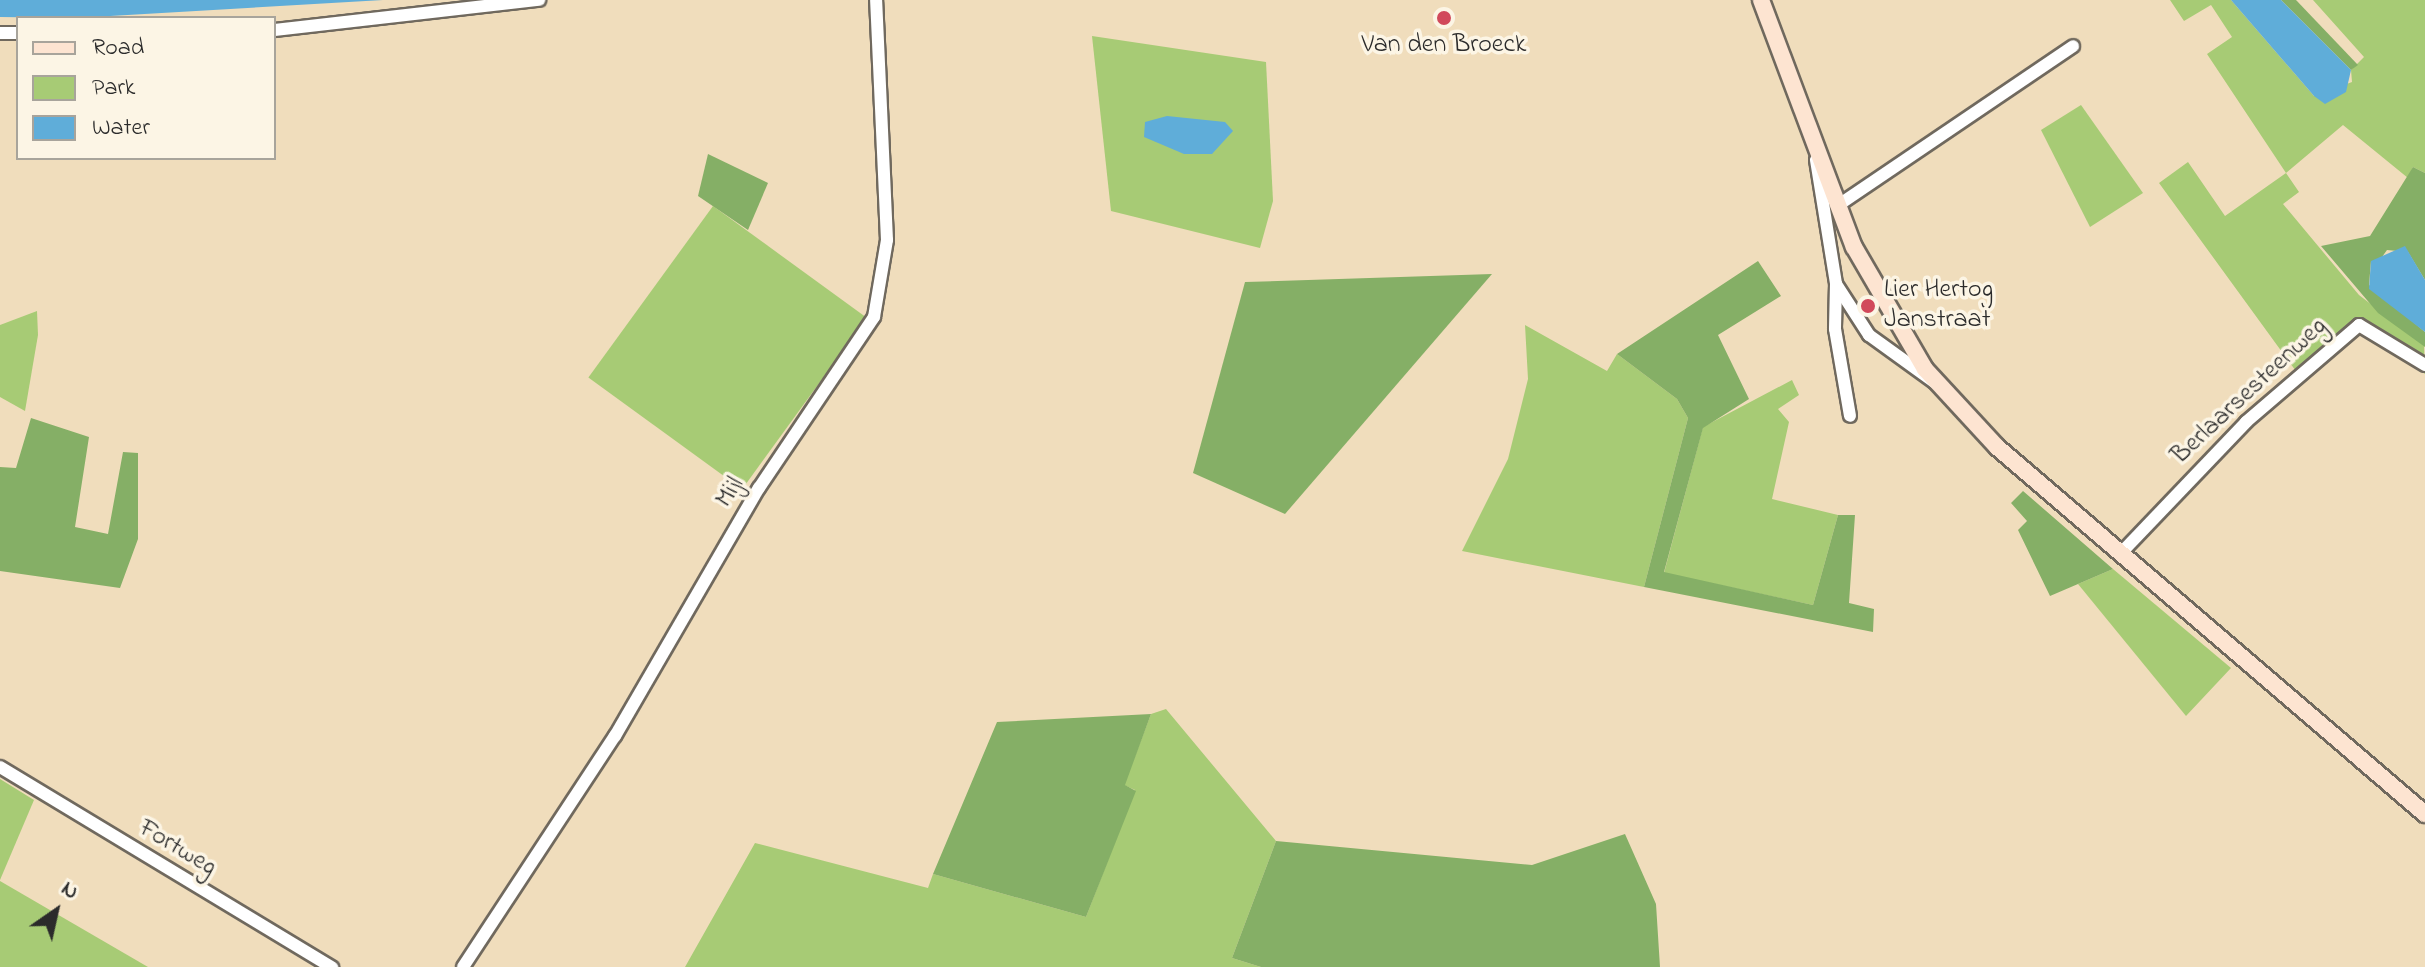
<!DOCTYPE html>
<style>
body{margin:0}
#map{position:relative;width:2425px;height:967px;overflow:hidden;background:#f0ddbc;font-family:"Indie Flower",sans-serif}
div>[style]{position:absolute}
.green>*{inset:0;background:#a7cb75;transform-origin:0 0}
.forest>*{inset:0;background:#85af66}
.water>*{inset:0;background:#5fadd9}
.roads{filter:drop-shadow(2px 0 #70695e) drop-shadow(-2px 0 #70695e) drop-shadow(0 2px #70695e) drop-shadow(0 -2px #70695e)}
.street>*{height:12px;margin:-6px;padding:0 6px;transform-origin:6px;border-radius:6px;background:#fff}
.secondary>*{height:16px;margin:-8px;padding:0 8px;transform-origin:8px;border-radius:8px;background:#fde4d1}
.dots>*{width:22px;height:22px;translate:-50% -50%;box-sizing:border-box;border:4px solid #fcf5e5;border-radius:50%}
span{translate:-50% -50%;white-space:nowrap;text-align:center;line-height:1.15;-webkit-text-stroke:7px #fcf5e5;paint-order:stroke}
.poi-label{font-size:26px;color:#2b2b2b}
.left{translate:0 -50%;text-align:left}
.street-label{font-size:26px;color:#2b2b2b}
.legend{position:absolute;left:16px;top:16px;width:260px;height:144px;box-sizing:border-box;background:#fcf5e5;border:2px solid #a8a49b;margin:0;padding:10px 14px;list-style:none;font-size:24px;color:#2b2b2b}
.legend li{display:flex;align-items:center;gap:16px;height:40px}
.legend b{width:40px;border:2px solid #a8a49b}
.north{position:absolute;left:16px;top:871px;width:80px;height:80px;-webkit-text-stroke:6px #fcf5e5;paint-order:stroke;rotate:34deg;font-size:22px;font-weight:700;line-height:32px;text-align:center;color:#2b2b2b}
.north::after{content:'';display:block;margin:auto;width:28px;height:36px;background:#2b2b2b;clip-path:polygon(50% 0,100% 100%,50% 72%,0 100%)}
</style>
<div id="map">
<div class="green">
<div style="clip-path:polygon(2170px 0,2231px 0,2314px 96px,2352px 82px,2351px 70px,2364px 57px,2313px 0,2425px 0,2425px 173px,2413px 167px,2408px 178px,2343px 125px,2286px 173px,2299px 192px,2283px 204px,2359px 295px,2424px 345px,2425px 374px,2360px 329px,2301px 378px,2159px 183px,2188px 162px,2225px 216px,2286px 173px,2207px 54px,2232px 37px,2211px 5px,2184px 21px)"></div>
<div style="clip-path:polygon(1092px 36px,1266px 62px,1273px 201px,1260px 248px,1111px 211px)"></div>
<div style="clip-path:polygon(2081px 105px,2143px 193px,2090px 227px,2041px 130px)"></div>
<div style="left:713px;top:206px;width:190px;height:212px;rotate:36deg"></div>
<div style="clip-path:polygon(37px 311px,38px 335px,25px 411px,0 397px,0 325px)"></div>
<div style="clip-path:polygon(1525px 325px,1607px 371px,1617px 354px,1677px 399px,1688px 418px,1644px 587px,1462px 551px,1508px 459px,1528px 379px)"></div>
<div style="clip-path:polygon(1792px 380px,1799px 395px,1778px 409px,1789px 422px,1772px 499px,1838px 515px,1813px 605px,1664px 573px,1703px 427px)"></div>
<div style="clip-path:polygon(2113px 569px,2231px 668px,2186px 716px,2078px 584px)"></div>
<div style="clip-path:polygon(1166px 709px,1276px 841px,1232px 958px,1261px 967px,685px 967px,755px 843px,928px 888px,933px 874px,1086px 917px,1135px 790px,1124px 785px,1151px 714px)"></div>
<div style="clip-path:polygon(0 779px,34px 800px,0 880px)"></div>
<div style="clip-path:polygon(0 881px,148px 967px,0 967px)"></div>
</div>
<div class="forest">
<div style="clip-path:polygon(2281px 0,2296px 0,2358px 65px,2351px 70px)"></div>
<div style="clip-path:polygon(708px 154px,768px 183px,748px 230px,698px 196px)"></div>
<div style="clip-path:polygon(2413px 167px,2425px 173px,2425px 280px,2408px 252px,2387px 250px,2377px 264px,2371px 261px,2369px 285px,2425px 332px,2425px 347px,2378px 313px,2321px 246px,2370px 236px)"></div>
<div style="clip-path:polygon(1758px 261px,1781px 296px,1718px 335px,1749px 399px,1703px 428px,1664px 572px,1813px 605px,1838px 515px,1855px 515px,1849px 603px,1874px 609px,1873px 632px,1644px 587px,1688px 418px,1677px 399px,1617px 354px)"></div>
<div style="clip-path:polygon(1492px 274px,1285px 514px,1193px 473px,1245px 282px)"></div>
<div style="clip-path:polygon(31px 418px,89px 437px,75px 527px,108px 534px,123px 452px,138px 453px,138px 539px,120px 588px,0 571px,0 467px,16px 468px)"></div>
<div style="clip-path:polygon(2023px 491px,2113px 569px,2050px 596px,2018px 530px,2027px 521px,2011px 503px)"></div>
<div style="clip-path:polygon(1151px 714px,1125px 785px,1136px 791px,1086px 917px,933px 874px,997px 722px)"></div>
<div style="clip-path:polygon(1625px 834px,1656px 904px,1660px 967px,1261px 967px,1232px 958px,1276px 841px,1532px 865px)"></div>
</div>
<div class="water">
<div style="clip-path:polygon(0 0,383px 0,76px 18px,0 17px)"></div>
<div style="clip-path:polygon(2231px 0,2281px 0,2351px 70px,2346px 92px,2325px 104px,2314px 96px)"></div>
<div style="clip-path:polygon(1167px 116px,1225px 122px,1233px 131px,1212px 154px,1184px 154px,1144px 137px,1145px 122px)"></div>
<div style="clip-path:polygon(2405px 246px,2425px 280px,2425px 332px,2369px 289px,2371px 261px)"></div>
</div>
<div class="roads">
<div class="street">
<div style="left:274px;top:30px;width:267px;rotate:-6.5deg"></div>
<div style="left:0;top:33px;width:18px"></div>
<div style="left:1816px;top:160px;width:126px;rotate:80.8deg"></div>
<div style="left:1836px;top:284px;width:61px;rotate:57.1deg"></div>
<div style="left:1869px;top:335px;width:84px;rotate:35.8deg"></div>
<div style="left:1837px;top:206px;width:285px;rotate:-34.1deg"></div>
<div style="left:1836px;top:284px;width:45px;rotate:91.3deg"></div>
<div style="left:1835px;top:329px;width:88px;rotate:80.2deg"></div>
<div style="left:2121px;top:553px;width:181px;rotate:-46.3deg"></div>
<div style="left:2246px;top:422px;width:149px;rotate:-40.6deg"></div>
<div style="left:2359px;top:325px;width:77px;rotate:31.2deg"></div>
<div style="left:0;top:767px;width:388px;rotate:31.1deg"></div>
<div style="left:463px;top:967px;width:277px;rotate:-56.7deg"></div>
<div style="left:615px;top:736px;width:287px;rotate:-59.9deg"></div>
<div style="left:759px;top:488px;width:206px;rotate:-56.1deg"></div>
<div style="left:874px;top:317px;width:78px;rotate:-80.4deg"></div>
<div style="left:887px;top:240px;width:240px;rotate:-92.6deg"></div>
</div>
<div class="secondary">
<div style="left:1761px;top:0;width:264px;rotate:69.4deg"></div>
<div style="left:1854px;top:247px;width:141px;rotate:59.8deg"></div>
<div style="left:1925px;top:369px;width:106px;rotate:47.3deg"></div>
<div style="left:1997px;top:447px;width:564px;rotate:40.61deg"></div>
</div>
</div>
<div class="dots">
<div style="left:1444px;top:18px;background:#d1495b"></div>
<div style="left:1868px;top:306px;background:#d1495b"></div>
</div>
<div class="poi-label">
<span style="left:1444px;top:46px">Van den Broeck</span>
<span class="left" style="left:1884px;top:306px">Lier Hertog<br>Janstraat</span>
</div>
<div class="street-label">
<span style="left:2250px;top:392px;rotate:-43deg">Berlaarsesteenweg</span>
<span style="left:731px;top:493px;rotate:-58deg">Mijl</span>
<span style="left:177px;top:849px;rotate:31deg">Fortweg</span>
</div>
<ul class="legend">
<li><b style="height:10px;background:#fde4d1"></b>Road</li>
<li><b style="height:22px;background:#a7cb75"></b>Park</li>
<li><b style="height:22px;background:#5fadd9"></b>Water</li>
</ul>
<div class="north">N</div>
</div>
